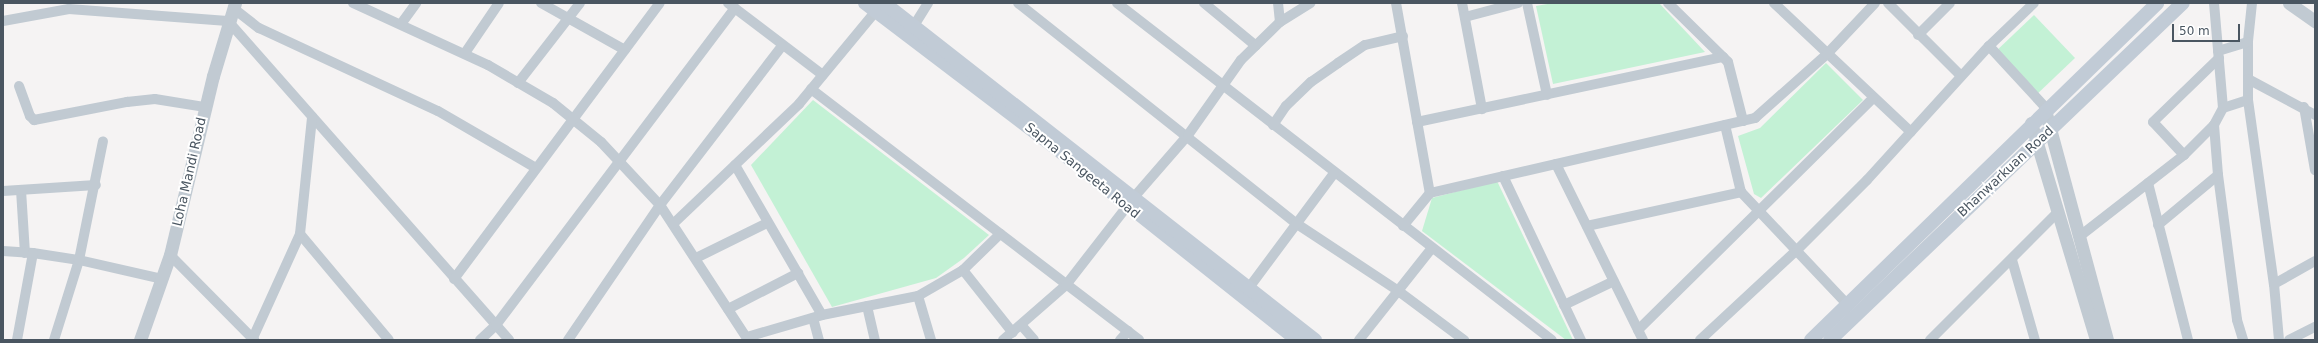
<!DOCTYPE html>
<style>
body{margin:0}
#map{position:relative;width:2318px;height:343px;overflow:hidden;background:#f5f3f3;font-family:"DejaVu Sans",sans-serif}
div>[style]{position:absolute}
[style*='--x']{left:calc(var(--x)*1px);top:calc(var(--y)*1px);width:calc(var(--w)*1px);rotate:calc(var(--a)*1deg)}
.green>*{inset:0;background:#c3f1d5}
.minor>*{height:10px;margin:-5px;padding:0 5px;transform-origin:5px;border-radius:5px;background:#c1cad2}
.tertiary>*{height:13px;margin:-6.5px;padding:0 6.5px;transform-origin:6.5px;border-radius:6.5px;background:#c1cad2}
.secondary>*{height:14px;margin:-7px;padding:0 7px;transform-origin:7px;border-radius:7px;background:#c1cbd6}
span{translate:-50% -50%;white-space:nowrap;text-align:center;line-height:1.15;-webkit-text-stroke:4px #fff;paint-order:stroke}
.street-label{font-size:13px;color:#4a5661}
.frame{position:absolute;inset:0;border:4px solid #4a5661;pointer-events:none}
.scale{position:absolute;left:2172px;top:24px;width:68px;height:18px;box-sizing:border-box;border:2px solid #4a5661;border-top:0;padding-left:5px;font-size:12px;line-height:14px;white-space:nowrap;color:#4a5661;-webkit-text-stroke:3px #fff;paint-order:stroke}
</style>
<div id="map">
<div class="green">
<i style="clip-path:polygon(1553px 3px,1659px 3px,1705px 52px,1553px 84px,1536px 6px)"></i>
<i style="clip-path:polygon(2034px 15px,2075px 58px,2034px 97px,1993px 54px)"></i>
<i style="clip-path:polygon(1826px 63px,1863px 100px,1761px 198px,1754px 194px,1738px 136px,1760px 128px)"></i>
<i style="clip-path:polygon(813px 100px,989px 235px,964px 258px,936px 278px,832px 307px,751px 165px)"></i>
<i style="clip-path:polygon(1497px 181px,1573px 340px,1566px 340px,1422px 231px,1432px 198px)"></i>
</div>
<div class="minor">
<i style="--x:353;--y:3;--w:149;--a:24.7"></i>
<i style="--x:488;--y:65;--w:75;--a:30.3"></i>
<i style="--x:553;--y:103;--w:62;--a:39.1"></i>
<i style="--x:601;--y:142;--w:86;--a:46.9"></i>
<i style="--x:660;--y:205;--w:161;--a:56.9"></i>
<i style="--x:541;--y:3;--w:96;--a:29.2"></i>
<i style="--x:728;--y:3;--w:119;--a:37.2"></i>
<i style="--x:1018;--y:3;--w:356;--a:38.4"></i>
<i style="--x:1297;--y:224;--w:120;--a:33.4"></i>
<i style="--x:1397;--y:290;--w:84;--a:36.7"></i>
<i style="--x:1117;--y:3;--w:550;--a:37.77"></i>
<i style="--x:1204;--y:3;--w:67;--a:39.6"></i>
<i style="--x:1278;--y:3;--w:19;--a:84"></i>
<i style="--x:1396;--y:3;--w:193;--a:79.9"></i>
<i style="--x:1462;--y:3;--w:108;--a:79.3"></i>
<i style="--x:1527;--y:3;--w:94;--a:77.7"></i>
<i style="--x:1668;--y:3;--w:84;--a:44.5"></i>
<i style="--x:1728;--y:62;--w:61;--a:75.7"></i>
<i style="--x:1774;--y:3;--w:188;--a:43.3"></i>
<i style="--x:1888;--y:3;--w:103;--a:45"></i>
<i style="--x:2214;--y:3;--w:105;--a:85.1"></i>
<i style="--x:2223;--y:108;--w:19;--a:118"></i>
<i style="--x:2214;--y:125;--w:50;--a:85.4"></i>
<i style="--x:2218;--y:175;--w:146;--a:82.5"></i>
<i style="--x:2237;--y:320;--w:21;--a:73"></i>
<i style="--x:2252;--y:3;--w:39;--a:96"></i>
<i style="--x:2248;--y:42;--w:58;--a:90"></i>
<i style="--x:2248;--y:100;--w:186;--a:82"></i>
<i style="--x:2274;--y:284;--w:56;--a:84.9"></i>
<i style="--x:233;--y:8;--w:33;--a:38"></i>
<i style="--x:259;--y:28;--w:197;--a:24.9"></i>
<i style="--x:438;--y:111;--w:113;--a:30.2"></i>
<i style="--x:1465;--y:17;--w:55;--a:-14.8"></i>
<i style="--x:3;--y:21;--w:67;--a:-10.3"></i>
<i style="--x:69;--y:9;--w:159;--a:4.3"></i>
<i style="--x:228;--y:21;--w:425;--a:48.6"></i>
<i style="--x:401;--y:24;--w:26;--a:-54"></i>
<i style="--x:910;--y:32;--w:34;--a:-58"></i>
<i style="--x:1918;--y:35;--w:45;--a:-45"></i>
<i style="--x:1989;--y:46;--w:86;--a:47.4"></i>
<i style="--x:2218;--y:51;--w:31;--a:-17"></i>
<i style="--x:465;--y:53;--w:60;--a:-55.8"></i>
<i style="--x:2248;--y:79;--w:76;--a:28.2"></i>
<i style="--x:518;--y:83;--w:101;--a:-52.2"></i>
<i style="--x:19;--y:86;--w:32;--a:70"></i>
<i style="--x:30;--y:116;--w:6;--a:45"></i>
<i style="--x:34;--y:120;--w:95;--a:-11"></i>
<i style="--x:127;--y:102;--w:28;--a:-6"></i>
<i style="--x:155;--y:99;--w:51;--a:9.1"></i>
<i style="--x:811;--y:89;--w:413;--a:37.4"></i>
<i style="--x:2304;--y:107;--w:64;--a:80.1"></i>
<i style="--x:2223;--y:108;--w:26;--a:-18"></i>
<i style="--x:1417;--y:122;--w:313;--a:-12"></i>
<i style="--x:1273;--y:125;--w:23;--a:-56"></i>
<i style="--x:1286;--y:106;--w:35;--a:-44"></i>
<i style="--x:1311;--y:82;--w:33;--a:-35"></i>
<i style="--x:1338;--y:63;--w:32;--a:-34"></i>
<i style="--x:1365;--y:45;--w:39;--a:-13"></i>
<i style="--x:1725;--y:125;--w:69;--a:76.6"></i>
<i style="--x:1741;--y:192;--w:156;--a:46.6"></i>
<i style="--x:2184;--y:155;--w:45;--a:-133.2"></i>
<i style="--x:2153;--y:122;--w:92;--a:-44.1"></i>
<i style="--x:1556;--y:164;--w:196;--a:63.7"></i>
<i style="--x:735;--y:165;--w:173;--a:59.9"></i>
<i style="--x:1503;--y:176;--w:182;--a:64.6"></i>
<i style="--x:2148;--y:183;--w:162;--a:75.7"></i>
<i style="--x:21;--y:190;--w:63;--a:86.4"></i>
<i style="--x:3;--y:191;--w:93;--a:-3.7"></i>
<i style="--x:673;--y:224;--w:174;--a:-43.6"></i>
<i style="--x:799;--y:104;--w:121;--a:-50.4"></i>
<i style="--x:2158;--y:225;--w:78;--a:-39.8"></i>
<i style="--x:1403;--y:226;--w:43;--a:-50.7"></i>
<i style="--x:1430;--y:193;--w:334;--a:-13"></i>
<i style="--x:1755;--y:118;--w:96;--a:-41.6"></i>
<i style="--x:1827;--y:54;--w:70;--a:-46.7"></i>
<i style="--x:1587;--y:226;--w:158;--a:-12.4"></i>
<i style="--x:300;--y:234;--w:138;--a:50"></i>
<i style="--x:2080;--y:236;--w:132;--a:-37.9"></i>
<i style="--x:2184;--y:155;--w:42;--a:-45"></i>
<i style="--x:3;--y:251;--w:30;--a:4"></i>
<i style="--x:33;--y:253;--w:47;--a:8.7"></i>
<i style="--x:79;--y:260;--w:85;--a:12.9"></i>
<i style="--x:170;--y:255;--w:120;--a:45.3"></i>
<i style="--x:696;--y:258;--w:79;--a:-26.2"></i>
<i style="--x:2012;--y:260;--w:83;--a:74"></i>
<i style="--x:963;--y:270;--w:80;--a:51.6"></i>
<i style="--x:454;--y:279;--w:344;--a:-53.3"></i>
<i style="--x:2274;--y:284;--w:47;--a:-29.3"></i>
<i style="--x:1248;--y:289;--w:144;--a:-53.4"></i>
<i style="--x:918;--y:296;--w:46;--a:73.5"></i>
<i style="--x:1564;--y:305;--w:55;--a:-25.6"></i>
<i style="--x:867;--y:306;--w:35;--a:77"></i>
<i style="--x:728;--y:309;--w:79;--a:-27.2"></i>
<i style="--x:813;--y:318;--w:23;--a:75"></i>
<i style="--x:1022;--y:326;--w:18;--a:49"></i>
<i style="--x:1638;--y:330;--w:330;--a:-44.6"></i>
<i style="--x:747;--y:337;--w:78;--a:-16.3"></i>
<i style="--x:822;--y:315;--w:98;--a:-11.2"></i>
<i style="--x:918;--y:296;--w:52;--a:-30"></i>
<i style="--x:963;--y:270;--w:52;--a:-44.2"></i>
<i style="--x:17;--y:340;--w:88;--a:-79.6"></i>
<i style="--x:54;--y:340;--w:84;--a:-72.6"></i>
<i style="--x:79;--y:260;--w:121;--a:-78.6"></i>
<i style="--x:252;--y:340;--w:116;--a:-65.6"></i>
<i style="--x:300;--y:234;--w:118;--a:-84.1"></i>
<i style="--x:480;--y:340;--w:22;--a:-43"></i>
<i style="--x:496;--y:325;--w:397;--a:-53"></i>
<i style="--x:568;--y:340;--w:163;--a:-55.7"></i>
<i style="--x:660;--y:205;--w:200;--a:-52.5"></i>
<i style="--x:1003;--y:340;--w:84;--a:-41.1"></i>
<i style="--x:1066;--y:285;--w:113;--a:-52.2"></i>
<i style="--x:1135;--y:196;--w:81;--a:-49"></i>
<i style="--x:1188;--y:135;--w:92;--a:-54.8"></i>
<i style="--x:1241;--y:60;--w:54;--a:-44.3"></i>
<i style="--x:1280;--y:22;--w:36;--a:-32"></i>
<i style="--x:1120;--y:340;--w:12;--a:-48"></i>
<i style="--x:1359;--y:340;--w:117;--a:-51.6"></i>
<i style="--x:1700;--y:340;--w:132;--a:-42.9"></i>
<i style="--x:1797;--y:250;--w:99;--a:-45"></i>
<i style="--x:1867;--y:180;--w:181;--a:-47.7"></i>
<i style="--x:1989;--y:46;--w:62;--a:-43.7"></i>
<i style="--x:1930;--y:340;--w:182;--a:-45"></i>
<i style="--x:2289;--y:340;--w:29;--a:-27"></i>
</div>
<div class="tertiary">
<i style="--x:2289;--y:3;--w:32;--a:35"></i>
<i style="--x:2045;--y:110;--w:238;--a:74.9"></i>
<i style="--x:2031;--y:123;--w:227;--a:73.3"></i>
<i style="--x:140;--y:340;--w:90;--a:-70.6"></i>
<i style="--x:170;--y:255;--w:184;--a:-76.5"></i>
<i style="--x:213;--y:76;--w:76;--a:-73.2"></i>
</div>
<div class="secondary">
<i style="--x:865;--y:3;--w:246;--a:37.2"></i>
<i style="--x:1061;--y:152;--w:302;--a:38.5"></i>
<i style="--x:884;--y:3;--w:547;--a:38.02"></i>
<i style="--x:1811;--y:340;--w:483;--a:-44.2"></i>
<i style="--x:1830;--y:340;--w:488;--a:-43.7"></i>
</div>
<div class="street-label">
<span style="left:1082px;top:171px;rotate:39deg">Sapna Sangeeta Road</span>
<span style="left:190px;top:172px;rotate:-77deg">Loha Mandi Road</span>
<span style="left:2006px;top:172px;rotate:-43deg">Bhanwarkuan Road</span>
</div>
<div class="frame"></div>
<div class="scale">50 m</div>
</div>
